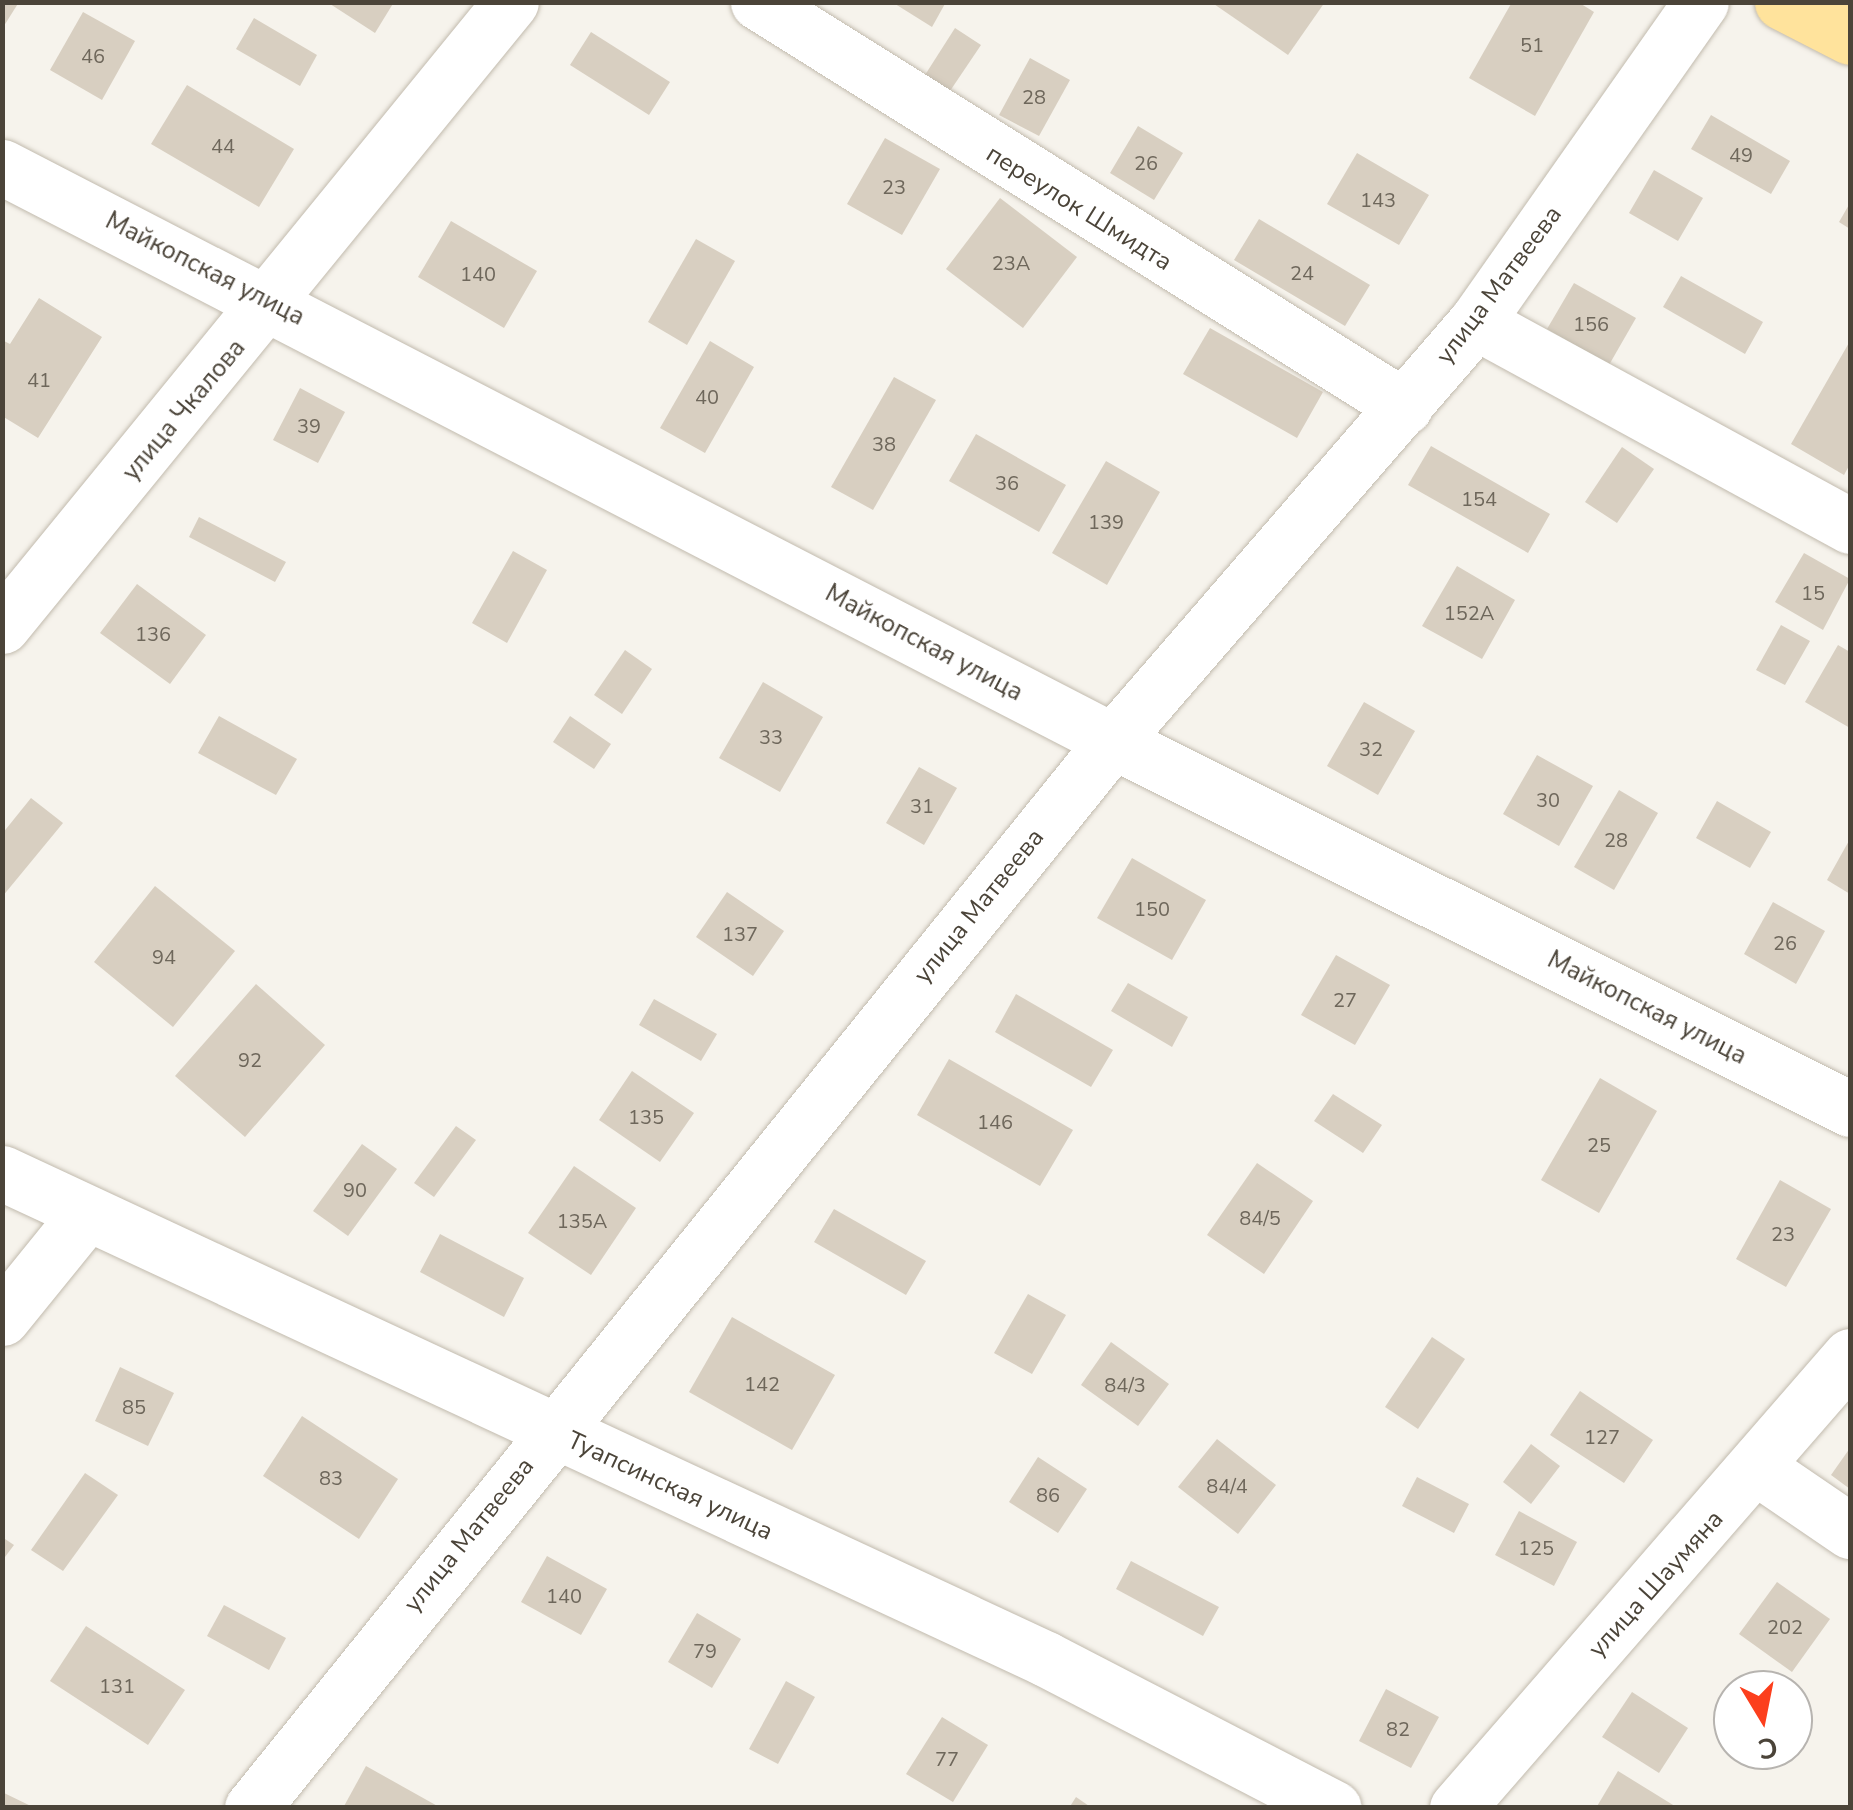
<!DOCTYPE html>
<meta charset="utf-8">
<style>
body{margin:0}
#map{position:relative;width:1853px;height:1810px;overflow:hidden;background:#f6f3ec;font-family:"Nunito Sans",sans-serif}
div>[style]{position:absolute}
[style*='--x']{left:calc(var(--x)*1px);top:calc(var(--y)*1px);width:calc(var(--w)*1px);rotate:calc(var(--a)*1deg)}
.building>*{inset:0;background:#d8cfc1}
.roads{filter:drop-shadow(0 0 2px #c2bbae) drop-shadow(0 0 2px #c2bbae)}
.minor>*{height:55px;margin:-27.5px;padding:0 27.5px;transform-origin:27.5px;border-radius:27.5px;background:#fff}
.major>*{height:55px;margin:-27.5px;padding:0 27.5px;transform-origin:27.5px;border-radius:27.5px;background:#ffe39c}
span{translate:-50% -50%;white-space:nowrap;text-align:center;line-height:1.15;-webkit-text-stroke:9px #fff;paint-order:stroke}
.number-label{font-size:20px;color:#6e675b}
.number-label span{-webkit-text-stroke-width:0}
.street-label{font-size:25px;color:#4b4439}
.frame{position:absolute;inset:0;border:5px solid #4b4439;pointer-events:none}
.north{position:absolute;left:1713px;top:1670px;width:100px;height:100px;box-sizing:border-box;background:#fff;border:2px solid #b7b4b0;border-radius:50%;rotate:170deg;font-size:28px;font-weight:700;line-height:40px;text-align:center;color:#4b4439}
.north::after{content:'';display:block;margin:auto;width:35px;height:45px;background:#fc3f1d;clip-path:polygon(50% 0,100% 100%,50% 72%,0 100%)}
</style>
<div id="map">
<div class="building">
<i style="clip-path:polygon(2px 2px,19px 2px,2px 29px)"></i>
<i style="clip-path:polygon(327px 2px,394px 2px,375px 33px)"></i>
<i style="clip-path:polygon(892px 2px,946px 2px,932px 27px)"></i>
<i style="clip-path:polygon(1211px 2px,1325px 2px,1288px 55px)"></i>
<i style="clip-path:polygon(1512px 2px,1578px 2px,1594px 12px,1535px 116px,1469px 78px)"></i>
<i style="clip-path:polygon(83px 12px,135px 41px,102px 100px,50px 70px)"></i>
<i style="clip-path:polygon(254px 18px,317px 55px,300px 86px,236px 49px)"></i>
<i style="clip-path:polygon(955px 28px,981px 45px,950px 91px,925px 75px)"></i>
<i style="clip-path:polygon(591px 32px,670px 82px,649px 115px,570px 65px)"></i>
<i style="clip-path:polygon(1030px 58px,1070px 80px,1039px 136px,999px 115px)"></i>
<i style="clip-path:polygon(187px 85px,294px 149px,259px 207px,151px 144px)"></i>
<i style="clip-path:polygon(1711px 115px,1790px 161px,1771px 194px,1691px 149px)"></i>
<i style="clip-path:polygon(1138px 126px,1183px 153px,1154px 200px,1110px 173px)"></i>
<i style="clip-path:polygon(885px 138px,940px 169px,902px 235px,847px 204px)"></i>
<i style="clip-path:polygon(1357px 153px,1429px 195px,1399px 245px,1327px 204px)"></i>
<i style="clip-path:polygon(1654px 170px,1703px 198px,1678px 241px,1629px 213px)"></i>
<i style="clip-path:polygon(1000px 198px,1077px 257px,1023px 328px,946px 269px)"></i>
<i style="clip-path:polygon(1850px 203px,1850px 229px,1839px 222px)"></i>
<i style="clip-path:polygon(1259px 219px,1370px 285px,1345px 326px,1234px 260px)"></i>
<i style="clip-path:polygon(451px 221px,537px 271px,504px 328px,418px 277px)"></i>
<i style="clip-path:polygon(696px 239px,735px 261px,687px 345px,648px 322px)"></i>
<i style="clip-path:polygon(1681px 276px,1763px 322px,1745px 354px,1663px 307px)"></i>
<i style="clip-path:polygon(1574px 283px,1636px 318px,1609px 365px,1547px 329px)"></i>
<i style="clip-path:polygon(39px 298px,102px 337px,38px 438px,2px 416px,2px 340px,10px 344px)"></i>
<i style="clip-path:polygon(1210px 328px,1323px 392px,1297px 438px,1183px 374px)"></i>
<i style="clip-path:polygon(710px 341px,754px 367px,705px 453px,660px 428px)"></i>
<i style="clip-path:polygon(1850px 341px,1850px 464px,1844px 475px,1791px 444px)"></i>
<i style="clip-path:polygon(894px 377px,936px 400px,873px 510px,831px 487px)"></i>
<i style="clip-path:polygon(300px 388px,345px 412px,318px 463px,273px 440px)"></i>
<i style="clip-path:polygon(976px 434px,1066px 485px,1039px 532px,949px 481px)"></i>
<i style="clip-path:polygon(1431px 446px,1550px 514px,1528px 553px,1408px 485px)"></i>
<i style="clip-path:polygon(1622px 447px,1654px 469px,1617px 523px,1585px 502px)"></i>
<i style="clip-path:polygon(1106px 461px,1160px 492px,1107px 585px,1052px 553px)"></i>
<i style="clip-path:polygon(199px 517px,286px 562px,275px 582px,189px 537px)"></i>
<i style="clip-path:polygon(513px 551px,547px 570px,507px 643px,472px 623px)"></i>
<i style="clip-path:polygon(1804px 553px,1850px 579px,1823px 630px,1775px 602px)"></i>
<i style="clip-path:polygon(1457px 566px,1515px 600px,1482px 659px,1422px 626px)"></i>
<i style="clip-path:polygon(137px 584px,206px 635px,170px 684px,100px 633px)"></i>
<i style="clip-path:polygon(1781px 625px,1810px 641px,1785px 685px,1756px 670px)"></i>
<i style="clip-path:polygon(1838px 645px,1850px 652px,1850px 728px,1805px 702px)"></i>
<i style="clip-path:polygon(625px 650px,652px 669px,622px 714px,594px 695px)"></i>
<i style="clip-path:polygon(763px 682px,823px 717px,780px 792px,719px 758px)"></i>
<i style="clip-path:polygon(1364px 702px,1415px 731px,1378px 795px,1327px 766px)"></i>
<i style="clip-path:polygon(219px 716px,297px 759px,276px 795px,198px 753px)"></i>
<i style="clip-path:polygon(570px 716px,611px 744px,594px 769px,553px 742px)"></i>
<i style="clip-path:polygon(1537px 755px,1593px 786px,1559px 846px,1503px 814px)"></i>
<i style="clip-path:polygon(919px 767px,957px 788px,924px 845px,886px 823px)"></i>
<i style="clip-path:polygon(1619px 790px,1658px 813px,1614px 890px,1574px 867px)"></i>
<i style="clip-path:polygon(31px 798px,63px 823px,2px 897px,2px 834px)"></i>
<i style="clip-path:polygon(1717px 801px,1771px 832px,1750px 868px,1696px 838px)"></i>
<i style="clip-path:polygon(1850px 839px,1850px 894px,1827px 880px)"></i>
<i style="clip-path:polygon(1132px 858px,1206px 900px,1172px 960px,1097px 918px)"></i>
<i style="clip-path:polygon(155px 886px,235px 951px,173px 1027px,94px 962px)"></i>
<i style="clip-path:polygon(727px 892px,784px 931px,753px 976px,696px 937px)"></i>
<i style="clip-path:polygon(1773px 902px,1825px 931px,1796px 984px,1744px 954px)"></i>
<i style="clip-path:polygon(1336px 955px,1390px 985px,1355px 1045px,1301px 1015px)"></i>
<i style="clip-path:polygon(1128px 983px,1188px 1017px,1172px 1047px,1111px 1011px)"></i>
<i style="clip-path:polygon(256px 984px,325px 1045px,245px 1137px,175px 1076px)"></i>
<i style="clip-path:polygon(1016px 994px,1113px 1050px,1091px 1087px,995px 1032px)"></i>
<i style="clip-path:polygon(654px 999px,717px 1034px,701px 1061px,639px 1025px)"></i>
<i style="clip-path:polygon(949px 1059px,1073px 1130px,1040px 1186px,917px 1115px)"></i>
<i style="clip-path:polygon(632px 1071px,694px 1113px,660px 1162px,599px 1120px)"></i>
<i style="clip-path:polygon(1600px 1078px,1657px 1111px,1599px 1213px,1541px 1180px)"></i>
<i style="clip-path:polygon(1333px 1094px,1382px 1125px,1363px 1153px,1314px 1121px)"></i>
<i style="clip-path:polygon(456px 1126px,476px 1140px,434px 1197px,414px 1183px)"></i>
<i style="clip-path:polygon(362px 1144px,397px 1169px,348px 1236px,313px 1211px)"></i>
<i style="clip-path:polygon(1257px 1163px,1313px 1201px,1264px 1274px,1207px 1235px)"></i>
<i style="clip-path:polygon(574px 1166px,636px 1208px,591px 1275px,528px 1233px)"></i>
<i style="clip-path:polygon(1780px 1180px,1831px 1209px,1786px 1287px,1736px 1259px)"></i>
<i style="clip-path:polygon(834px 1209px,926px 1261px,906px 1295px,814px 1242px)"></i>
<i style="clip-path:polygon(440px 1234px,524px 1278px,504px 1317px,420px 1272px)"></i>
<i style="clip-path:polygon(1028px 1294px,1066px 1315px,1032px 1374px,994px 1353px)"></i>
<i style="clip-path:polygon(732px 1317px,835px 1375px,792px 1450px,689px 1392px)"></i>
<i style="clip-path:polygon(1432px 1337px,1465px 1359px,1418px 1429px,1385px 1407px)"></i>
<i style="clip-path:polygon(1111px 1342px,1169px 1384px,1138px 1426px,1081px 1385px)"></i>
<i style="clip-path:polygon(120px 1367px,174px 1393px,148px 1446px,95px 1421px)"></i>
<i style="clip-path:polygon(1580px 1391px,1653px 1440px,1624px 1483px,1550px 1435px)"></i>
<i style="clip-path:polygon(302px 1416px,398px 1479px,359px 1539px,263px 1476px)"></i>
<i style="clip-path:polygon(1217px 1439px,1276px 1485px,1238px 1534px,1178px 1487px)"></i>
<i style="clip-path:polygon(1531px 1444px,1560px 1466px,1531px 1504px,1503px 1482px)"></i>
<i style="clip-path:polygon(1850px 1448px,1850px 1489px,1831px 1475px)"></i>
<i style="clip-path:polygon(1038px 1457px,1087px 1489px,1058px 1533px,1009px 1502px)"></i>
<i style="clip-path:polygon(85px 1473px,118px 1495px,63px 1571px,31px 1550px)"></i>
<i style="clip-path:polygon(1417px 1477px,1469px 1504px,1454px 1533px,1402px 1506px)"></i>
<i style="clip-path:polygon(1519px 1511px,1577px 1542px,1554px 1586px,1495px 1555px)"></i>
<i style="clip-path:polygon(2px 1537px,14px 1545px,2px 1561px)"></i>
<i style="clip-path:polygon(547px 1556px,607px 1589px,581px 1635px,521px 1602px)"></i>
<i style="clip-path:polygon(1131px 1561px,1219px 1607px,1203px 1636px,1116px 1589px)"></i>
<i style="clip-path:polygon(1777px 1582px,1830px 1619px,1792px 1672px,1739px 1634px)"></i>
<i style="clip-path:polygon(224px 1605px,286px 1638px,269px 1670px,207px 1636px)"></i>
<i style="clip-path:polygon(697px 1613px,741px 1639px,712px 1688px,668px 1662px)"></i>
<i style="clip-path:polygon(86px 1626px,185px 1690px,148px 1745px,50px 1681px)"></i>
<i style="clip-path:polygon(786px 1681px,815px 1697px,778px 1764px,749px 1749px)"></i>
<i style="clip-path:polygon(1386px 1689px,1439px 1717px,1411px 1768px,1359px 1741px)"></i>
<i style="clip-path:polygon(1632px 1692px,1688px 1728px,1659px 1773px,1602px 1737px)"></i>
<i style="clip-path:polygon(942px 1717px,988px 1745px,953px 1802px,906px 1774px)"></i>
<i style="clip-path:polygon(366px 1766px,441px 1808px,343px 1808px)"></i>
<i style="clip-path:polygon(1618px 1771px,1678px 1808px,1596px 1808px)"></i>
<i style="clip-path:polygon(2px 1792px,35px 1808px,2px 1808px)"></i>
<i style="clip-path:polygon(1076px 1797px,1092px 1808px,1069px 1808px)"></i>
</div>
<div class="roads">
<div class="minor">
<i style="--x:758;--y:2;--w:763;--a:32.05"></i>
<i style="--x:2;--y:167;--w:1251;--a:27.32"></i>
<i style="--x:1113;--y:741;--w:824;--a:26.53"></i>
<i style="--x:1476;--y:322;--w:426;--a:28.6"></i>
<i style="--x:2;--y:626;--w:805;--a:-50.8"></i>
<i style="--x:2;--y:1173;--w:1152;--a:24.96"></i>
<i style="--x:1046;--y:1659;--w:324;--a:27.4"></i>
<i style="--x:2;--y:1318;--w:135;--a:-51"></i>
<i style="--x:1759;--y:1469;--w:110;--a:34.3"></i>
<i style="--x:252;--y:1808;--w:1371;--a:-51.1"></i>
<i style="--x:1113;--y:741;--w:554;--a:-49.1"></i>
<i style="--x:1476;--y:322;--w:391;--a:-54.9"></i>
<i style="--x:1457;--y:1808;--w:599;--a:-48.99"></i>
</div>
<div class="major">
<i style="--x:1782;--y:2;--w:76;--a:27.2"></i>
</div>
</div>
<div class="number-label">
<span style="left:1532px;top:45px">51</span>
<span style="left:93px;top:56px">46</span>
<span style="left:1034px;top:97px">28</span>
<span style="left:223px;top:146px">44</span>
<span style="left:1741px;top:155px">49</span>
<span style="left:1146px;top:163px">26</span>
<span style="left:894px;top:187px">23</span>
<span style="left:1378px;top:200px">143</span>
<span style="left:1011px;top:263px">23А</span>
<span style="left:1302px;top:273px">24</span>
<span style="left:478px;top:274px">140</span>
<span style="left:1591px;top:324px">156</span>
<span style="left:39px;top:380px">41</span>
<span style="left:707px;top:397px">40</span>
<span style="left:309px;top:426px">39</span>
<span style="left:884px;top:444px">38</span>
<span style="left:1007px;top:483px">36</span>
<span style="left:1479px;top:499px">154</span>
<span style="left:1106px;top:522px">139</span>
<span style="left:1813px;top:593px">15</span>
<span style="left:1469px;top:613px">152А</span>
<span style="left:153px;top:634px">136</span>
<span style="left:771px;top:737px">33</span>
<span style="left:1371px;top:749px">32</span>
<span style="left:1548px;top:800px">30</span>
<span style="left:922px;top:806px">31</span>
<span style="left:1616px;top:840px">28</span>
<span style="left:1152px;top:909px">150</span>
<span style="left:740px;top:934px">137</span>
<span style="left:1785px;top:943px">26</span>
<span style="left:164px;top:957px">94</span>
<span style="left:1345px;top:1000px">27</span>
<span style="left:250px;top:1060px">92</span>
<span style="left:646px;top:1117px">135</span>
<span style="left:995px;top:1122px">146</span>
<span style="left:1599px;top:1145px">25</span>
<span style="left:355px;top:1190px">90</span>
<span style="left:1260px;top:1218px">84/5</span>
<span style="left:582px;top:1221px">135А</span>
<span style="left:1783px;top:1234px">23</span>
<span style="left:762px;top:1384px">142</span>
<span style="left:1125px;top:1385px">84/3</span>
<span style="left:134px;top:1407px">85</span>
<span style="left:1602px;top:1437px">127</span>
<span style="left:331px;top:1478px">83</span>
<span style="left:1227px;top:1486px">84/4</span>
<span style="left:1048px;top:1495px">86</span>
<span style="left:1536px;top:1548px">125</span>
<span style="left:564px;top:1596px">140</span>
<span style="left:1785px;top:1627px">202</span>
<span style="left:705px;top:1651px">79</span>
<span style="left:117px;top:1686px">131</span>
<span style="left:1398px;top:1729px">82</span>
<span style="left:947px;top:1759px">77</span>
</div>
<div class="street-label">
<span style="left:1079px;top:208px;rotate:32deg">переулок Шмидта</span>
<span style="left:205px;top:269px;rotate:27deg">Майкопская улица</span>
<span style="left:1499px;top:285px;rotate:-53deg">улица Матвеева</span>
<span style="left:184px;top:410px;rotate:-50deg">улица Чкалова</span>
<span style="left:924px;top:643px;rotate:28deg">Майкопская улица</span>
<span style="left:979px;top:906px;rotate:-51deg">улица Матвеева</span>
<span style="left:1647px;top:1008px;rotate:27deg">Майкопская улица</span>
<span style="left:670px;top:1486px;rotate:25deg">Туапсинская улица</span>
<span style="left:469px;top:1535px;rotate:-51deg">улица Матвеева</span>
<span style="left:1656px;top:1584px;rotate:-48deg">улица Шаумяна</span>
</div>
<div class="frame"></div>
<div class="north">С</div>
</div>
